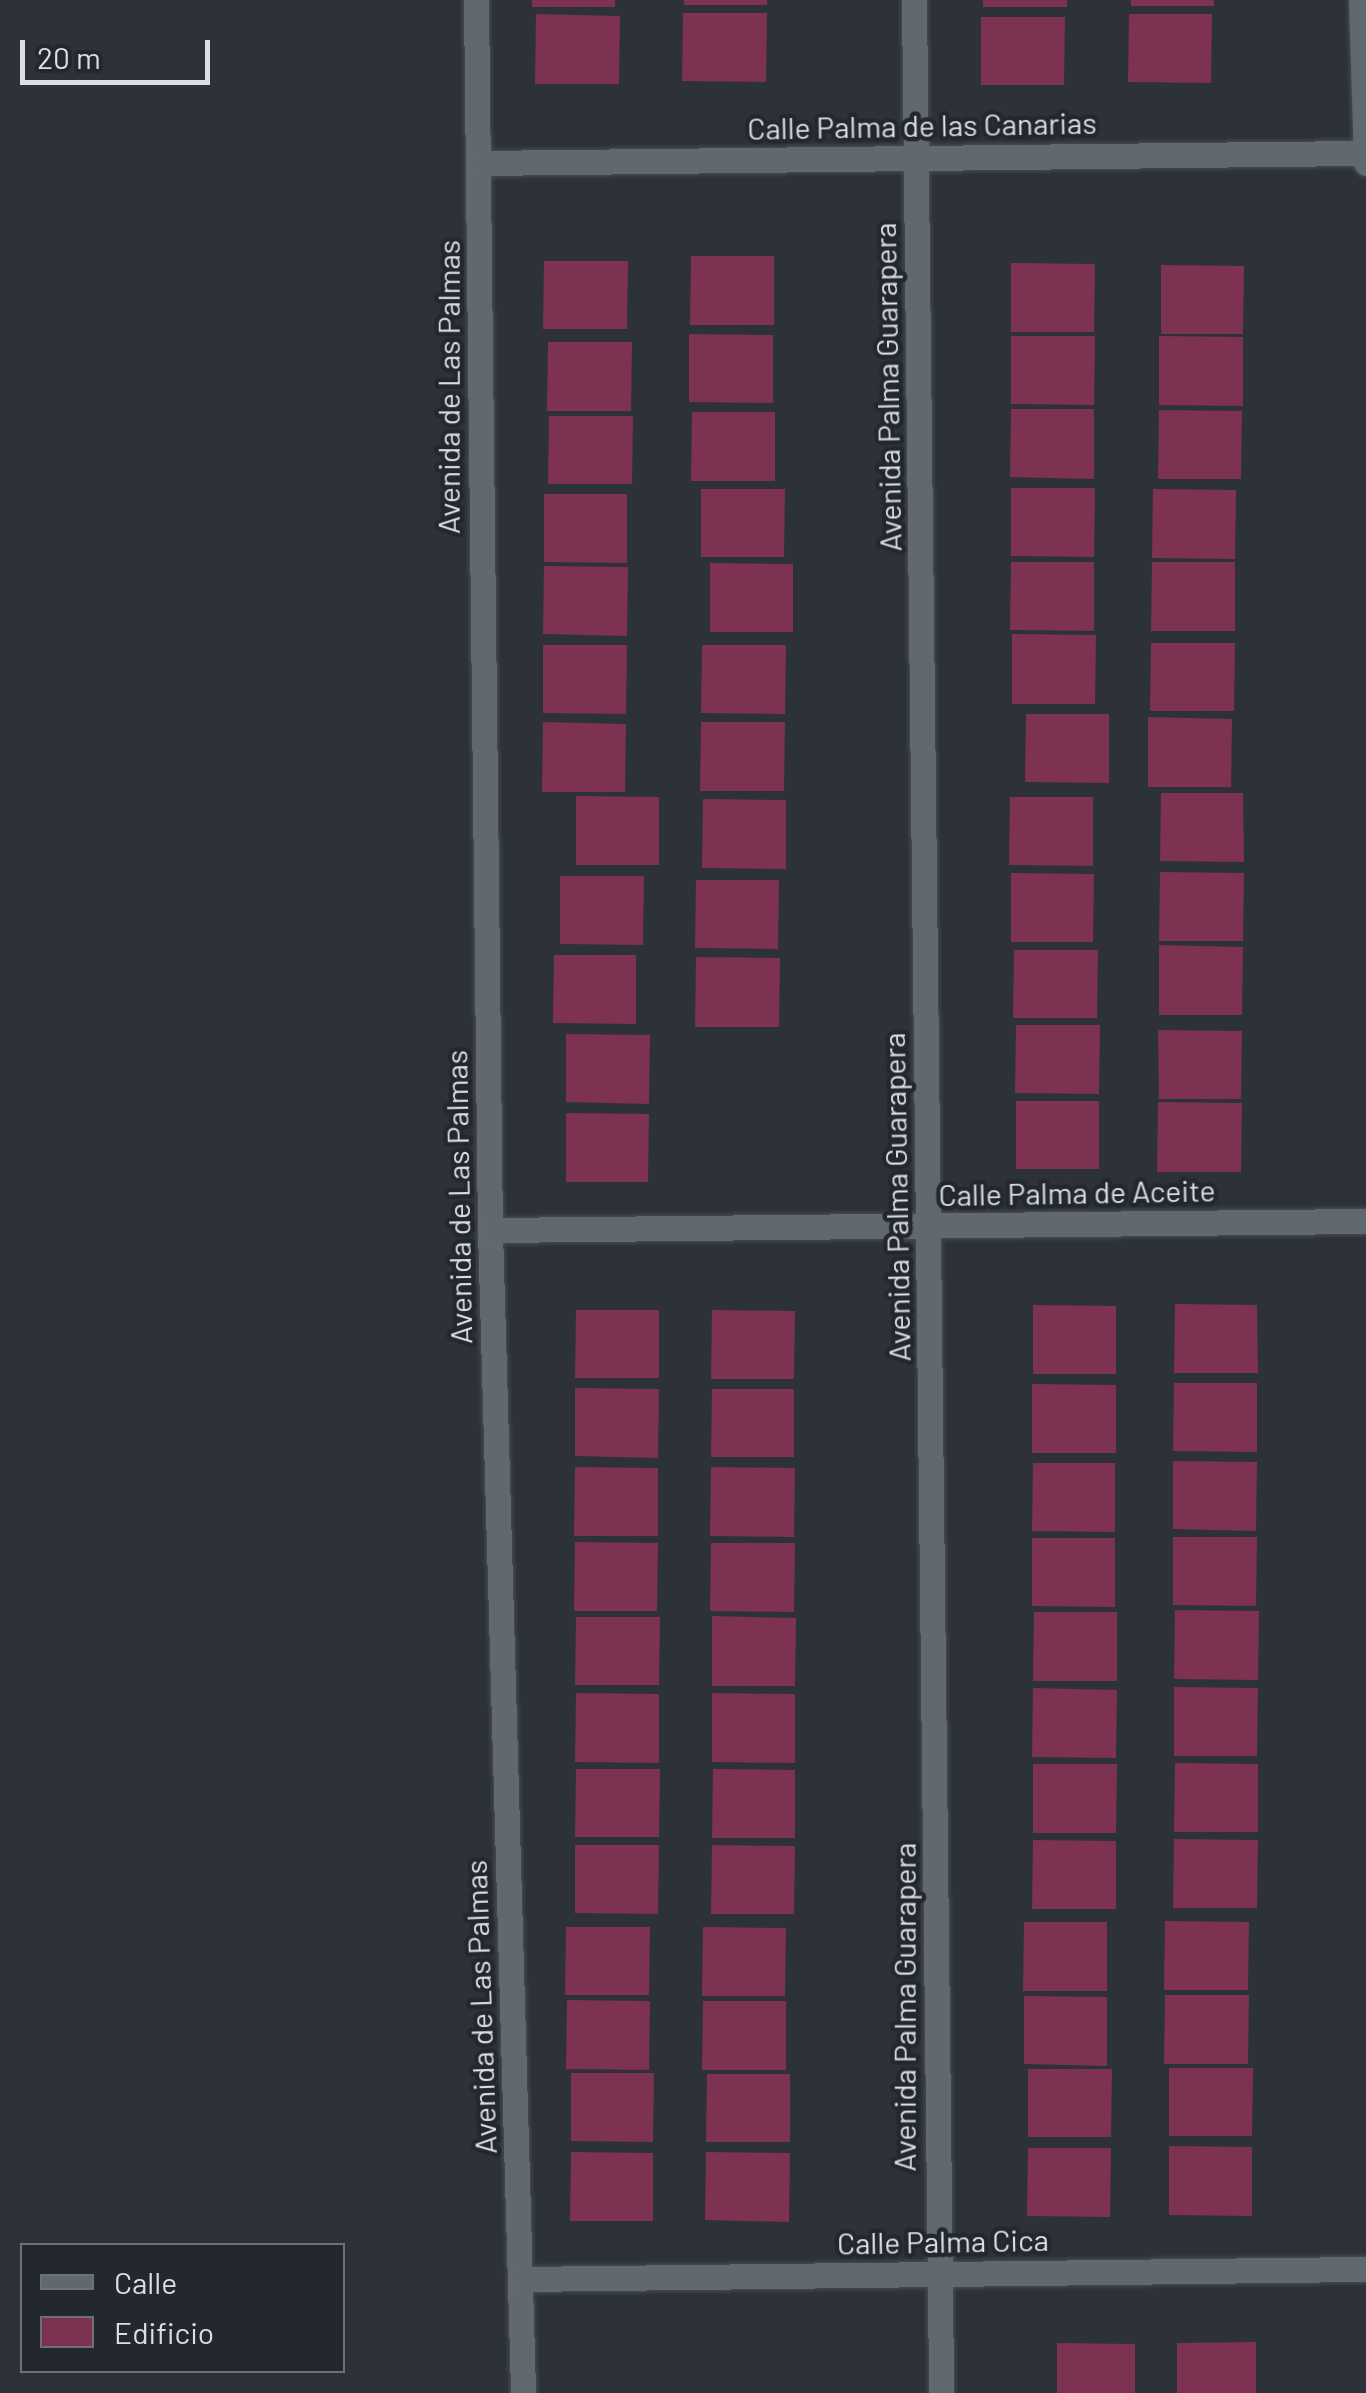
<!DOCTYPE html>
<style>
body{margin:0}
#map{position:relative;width:1366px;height:2393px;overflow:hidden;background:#2c3238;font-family:Barlow,sans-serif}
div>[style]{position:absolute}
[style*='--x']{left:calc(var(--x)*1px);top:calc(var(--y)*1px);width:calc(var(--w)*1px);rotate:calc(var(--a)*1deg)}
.building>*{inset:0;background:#7c3250}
.roads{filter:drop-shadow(0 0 2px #484d53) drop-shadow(0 0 2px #484d53)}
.street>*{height:25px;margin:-12.5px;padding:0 12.5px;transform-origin:12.5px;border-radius:12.5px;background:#62686f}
span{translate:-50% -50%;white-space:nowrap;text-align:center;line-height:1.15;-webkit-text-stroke:9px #22282e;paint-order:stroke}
.street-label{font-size:30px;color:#dbdfe3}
.legend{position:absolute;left:20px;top:2243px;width:325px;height:130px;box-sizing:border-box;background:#22282e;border:2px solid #6c7176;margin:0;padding:12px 18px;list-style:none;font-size:30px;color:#dbdfe3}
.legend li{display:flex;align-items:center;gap:20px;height:50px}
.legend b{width:50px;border:2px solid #6c7176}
.scale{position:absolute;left:20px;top:40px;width:190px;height:45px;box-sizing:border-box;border:5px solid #dbdfe3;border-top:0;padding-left:12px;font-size:30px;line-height:35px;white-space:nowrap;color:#dbdfe3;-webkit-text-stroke:8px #22282e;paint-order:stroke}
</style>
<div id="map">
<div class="building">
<i style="clip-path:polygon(532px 0,615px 0,615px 7px,532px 7px)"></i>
<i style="clip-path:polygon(684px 0,767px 0,767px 5px,684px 5px)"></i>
<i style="clip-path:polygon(983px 0,1067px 0,1067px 7px,983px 7px)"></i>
<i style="clip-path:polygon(1131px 0,1214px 0,1214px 6px,1131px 6px)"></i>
<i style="clip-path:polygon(683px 13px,767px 13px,766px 82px,682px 81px)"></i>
<i style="clip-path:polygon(536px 14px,620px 16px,619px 84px,535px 84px)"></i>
<i style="clip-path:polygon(1129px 14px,1212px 14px,1211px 83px,1128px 82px)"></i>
<i style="clip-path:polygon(981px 17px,1065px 17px,1064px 85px,981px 85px)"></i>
<i style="clip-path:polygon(691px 256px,774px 256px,774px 325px,690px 325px)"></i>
<i style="clip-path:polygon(544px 261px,628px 261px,627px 329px,543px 329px)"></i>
<i style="clip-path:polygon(1011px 263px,1095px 264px,1094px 332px,1011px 332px)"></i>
<i style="clip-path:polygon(1161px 265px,1244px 266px,1243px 334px,1161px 334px)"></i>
<i style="clip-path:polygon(689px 334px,773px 335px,773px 403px,689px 402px)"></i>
<i style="clip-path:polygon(1011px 336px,1095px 336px,1094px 405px,1011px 404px)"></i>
<i style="clip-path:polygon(1159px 336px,1243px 337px,1243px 406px,1159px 405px)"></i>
<i style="clip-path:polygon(548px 342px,632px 342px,631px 411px,547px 411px)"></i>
<i style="clip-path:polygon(1011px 409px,1094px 409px,1094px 479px,1010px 477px)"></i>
<i style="clip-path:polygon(1159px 410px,1242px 411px,1241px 479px,1158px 479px)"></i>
<i style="clip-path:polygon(692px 412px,775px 412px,775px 481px,691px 481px)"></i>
<i style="clip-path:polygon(549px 416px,633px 416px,632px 484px,548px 484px)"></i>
<i style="clip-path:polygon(1011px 488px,1095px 488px,1094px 557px,1011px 556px)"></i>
<i style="clip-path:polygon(701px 489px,785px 489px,784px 557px,701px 557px)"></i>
<i style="clip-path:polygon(1153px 489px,1236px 490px,1235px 559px,1152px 558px)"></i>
<i style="clip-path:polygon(544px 494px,627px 494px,627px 563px,544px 562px)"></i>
<i style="clip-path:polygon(1011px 562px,1094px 562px,1094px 631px,1010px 630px)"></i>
<i style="clip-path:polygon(1152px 562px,1235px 562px,1235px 631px,1151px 631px)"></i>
<i style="clip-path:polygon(710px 563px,793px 564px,793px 632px,710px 632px)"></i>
<i style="clip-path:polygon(544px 566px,628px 567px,627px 636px,543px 634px)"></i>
<i style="clip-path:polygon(1012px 634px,1096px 635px,1095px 704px,1012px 704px)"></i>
<i style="clip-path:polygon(1151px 643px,1235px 643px,1234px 711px,1150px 711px)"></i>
<i style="clip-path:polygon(543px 645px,627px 645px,626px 714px,543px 713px)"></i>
<i style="clip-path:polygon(702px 645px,786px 645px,785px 714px,701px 713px)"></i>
<i style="clip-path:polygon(1026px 714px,1109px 714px,1109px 783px,1025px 782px)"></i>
<i style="clip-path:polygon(1148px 717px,1232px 719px,1231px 787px,1148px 787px)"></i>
<i style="clip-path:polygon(543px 722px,626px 724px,625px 792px,542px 792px)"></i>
<i style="clip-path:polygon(701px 722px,785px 722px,784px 791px,700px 791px)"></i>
<i style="clip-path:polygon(1161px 793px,1243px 793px,1244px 862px,1160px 861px)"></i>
<i style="clip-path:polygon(576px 796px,659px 797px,659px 865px,576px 865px)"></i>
<i style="clip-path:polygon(1010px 797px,1093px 797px,1093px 866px,1009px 865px)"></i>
<i style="clip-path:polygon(703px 799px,786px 800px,786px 869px,702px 868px)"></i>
<i style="clip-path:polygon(1160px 872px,1244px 873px,1243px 941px,1159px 941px)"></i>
<i style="clip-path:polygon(1011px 873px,1094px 874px,1093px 942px,1011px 942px)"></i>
<i style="clip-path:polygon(560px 876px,644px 876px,643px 945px,560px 944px)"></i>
<i style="clip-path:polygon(696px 880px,779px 880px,778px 949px,695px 948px)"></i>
<i style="clip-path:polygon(1159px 945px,1243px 947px,1242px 1015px,1159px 1015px)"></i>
<i style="clip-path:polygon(1014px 950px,1098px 950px,1097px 1018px,1013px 1018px)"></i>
<i style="clip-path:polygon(554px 955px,636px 955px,636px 1024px,553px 1023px)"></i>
<i style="clip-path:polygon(696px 957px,780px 958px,779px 1027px,695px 1027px)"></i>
<i style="clip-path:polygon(1016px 1025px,1100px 1025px,1099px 1094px,1015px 1093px)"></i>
<i style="clip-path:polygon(1158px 1030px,1242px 1031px,1241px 1099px,1159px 1099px)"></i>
<i style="clip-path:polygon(566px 1034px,650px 1035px,649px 1104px,566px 1102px)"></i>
<i style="clip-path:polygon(1016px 1101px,1099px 1101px,1099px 1169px,1016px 1169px)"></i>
<i style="clip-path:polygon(1158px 1102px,1242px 1103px,1241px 1172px,1157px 1172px)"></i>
<i style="clip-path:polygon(566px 1113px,649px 1114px,648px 1182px,566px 1182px)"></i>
<i style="clip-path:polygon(1175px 1304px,1257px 1305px,1258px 1373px,1174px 1373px)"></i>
<i style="clip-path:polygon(1033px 1305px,1116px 1306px,1116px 1374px,1033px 1374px)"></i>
<i style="clip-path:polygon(576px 1310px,659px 1310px,659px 1378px,575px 1378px)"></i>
<i style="clip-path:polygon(712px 1310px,795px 1311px,794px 1379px,711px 1379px)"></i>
<i style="clip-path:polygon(1174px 1383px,1257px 1383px,1257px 1452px,1173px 1451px)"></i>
<i style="clip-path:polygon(1032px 1384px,1116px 1385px,1116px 1453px,1032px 1453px)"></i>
<i style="clip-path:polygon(575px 1388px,659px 1389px,658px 1458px,575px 1456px)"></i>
<i style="clip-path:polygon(712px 1389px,794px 1389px,794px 1457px,711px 1457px)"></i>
<i style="clip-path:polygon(1173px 1461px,1257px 1462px,1256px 1531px,1173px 1529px)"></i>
<i style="clip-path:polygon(1033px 1463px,1115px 1463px,1115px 1532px,1032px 1531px)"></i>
<i style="clip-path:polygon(575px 1467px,658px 1468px,658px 1536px,574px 1536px)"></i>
<i style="clip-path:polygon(711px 1467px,795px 1468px,794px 1537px,710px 1536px)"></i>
<i style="clip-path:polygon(1173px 1537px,1257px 1537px,1256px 1606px,1173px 1605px)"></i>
<i style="clip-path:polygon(1032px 1538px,1115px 1538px,1115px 1607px,1032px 1606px)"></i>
<i style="clip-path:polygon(575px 1542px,658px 1543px,657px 1611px,574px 1611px)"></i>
<i style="clip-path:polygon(711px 1543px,795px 1543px,794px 1612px,710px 1611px)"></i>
<i style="clip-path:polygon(1175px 1610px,1259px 1611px,1258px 1680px,1174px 1679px)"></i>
<i style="clip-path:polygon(1034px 1612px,1117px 1612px,1117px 1681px,1033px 1681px)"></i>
<i style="clip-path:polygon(712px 1616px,796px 1618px,795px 1686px,712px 1686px)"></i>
<i style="clip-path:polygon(576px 1617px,660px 1617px,659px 1685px,575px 1685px)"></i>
<i style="clip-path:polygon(1174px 1687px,1258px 1688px,1257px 1756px,1174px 1756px)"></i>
<i style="clip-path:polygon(1033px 1688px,1117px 1690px,1116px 1758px,1032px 1757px)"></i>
<i style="clip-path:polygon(576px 1693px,659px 1694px,659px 1763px,575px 1762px)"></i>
<i style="clip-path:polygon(712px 1693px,795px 1694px,795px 1763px,712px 1762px)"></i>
<i style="clip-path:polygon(1175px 1763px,1258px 1764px,1258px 1832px,1174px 1832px)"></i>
<i style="clip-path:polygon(1033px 1764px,1117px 1764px,1116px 1833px,1033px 1833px)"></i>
<i style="clip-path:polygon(576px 1769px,660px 1769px,659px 1837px,575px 1837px)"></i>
<i style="clip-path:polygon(713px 1769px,795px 1770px,795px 1838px,712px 1838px)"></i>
<i style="clip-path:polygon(1174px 1839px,1258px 1840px,1257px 1908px,1173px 1908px)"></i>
<i style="clip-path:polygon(1033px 1840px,1116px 1841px,1116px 1909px,1032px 1909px)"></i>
<i style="clip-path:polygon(575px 1845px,659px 1845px,658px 1914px,575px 1913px)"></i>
<i style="clip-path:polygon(712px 1845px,795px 1846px,794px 1914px,711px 1914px)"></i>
<i style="clip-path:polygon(1165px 1921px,1249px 1922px,1248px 1990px,1164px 1990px)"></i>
<i style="clip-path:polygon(1024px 1922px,1107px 1922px,1107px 1991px,1023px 1991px)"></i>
<i style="clip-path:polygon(566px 1927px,650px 1927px,649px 1995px,565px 1995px)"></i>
<i style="clip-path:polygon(703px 1927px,786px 1928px,785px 1996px,702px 1996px)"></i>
<i style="clip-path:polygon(1165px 1995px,1249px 1995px,1248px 2064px,1164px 2064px)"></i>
<i style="clip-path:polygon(1024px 1996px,1107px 1997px,1107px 2066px,1024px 2064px)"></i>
<i style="clip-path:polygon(567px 2000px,650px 2001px,649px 2070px,566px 2069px)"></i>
<i style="clip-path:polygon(703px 2001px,786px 2001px,786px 2070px,702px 2070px)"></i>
<i style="clip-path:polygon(1169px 2068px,1253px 2068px,1252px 2136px,1169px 2136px)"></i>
<i style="clip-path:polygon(1028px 2069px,1112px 2069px,1111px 2137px,1028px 2137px)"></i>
<i style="clip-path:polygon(571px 2073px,654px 2073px,653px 2142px,571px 2141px)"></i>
<i style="clip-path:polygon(707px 2074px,790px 2074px,790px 2142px,706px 2142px)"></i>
<i style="clip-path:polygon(1169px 2146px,1252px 2147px,1252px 2216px,1169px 2215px)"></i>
<i style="clip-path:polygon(1028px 2148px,1111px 2148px,1110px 2217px,1027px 2216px)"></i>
<i style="clip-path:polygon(571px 2152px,653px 2153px,653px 2221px,570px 2221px)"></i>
<i style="clip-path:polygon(706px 2152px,790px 2153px,789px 2222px,705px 2220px)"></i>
<i style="clip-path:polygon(1256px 2342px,1256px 2393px,1177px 2393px,1177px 2343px)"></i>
<i style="clip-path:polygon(1057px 2343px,1135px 2344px,1135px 2393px,1057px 2393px)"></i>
</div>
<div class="roads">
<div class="street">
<i style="--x:476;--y:0;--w:1230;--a:89.35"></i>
<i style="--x:490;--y:1230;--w:1163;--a:88.37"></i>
<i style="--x:914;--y:0;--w:2393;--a:89.35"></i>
<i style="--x:1361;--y:0;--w:163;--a:88.2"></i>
<i style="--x:478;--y:163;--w:888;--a:-0.65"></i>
<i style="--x:490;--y:1230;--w:876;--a:-0.59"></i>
<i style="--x:520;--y:2279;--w:846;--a:-0.68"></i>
</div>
</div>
<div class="street-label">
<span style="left:922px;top:125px;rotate:-1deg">Calle Palma de las Canarias</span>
<span style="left:448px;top:387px;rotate:-90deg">Avenida de Las Palmas</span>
<span style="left:887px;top:387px;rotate:-91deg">Avenida Palma Guarapera</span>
<span style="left:1077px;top:1192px;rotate:-1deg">Calle Palma de Aceite</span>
<span style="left:458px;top:1197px;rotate:-91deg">Avenida de Las Palmas</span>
<span style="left:896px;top:1197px;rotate:-91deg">Avenida Palma Guarapera</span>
<span style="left:480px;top:2007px;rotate:-92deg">Avenida de Las Palmas</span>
<span style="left:904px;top:2007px;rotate:-90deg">Avenida Palma Guarapera</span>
<span style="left:943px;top:2241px;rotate:-1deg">Calle Palma Cica</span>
</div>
<ul class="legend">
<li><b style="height:12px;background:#62686f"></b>Calle</li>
<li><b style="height:28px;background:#7c3250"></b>Edificio</li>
</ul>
<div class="scale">20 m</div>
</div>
